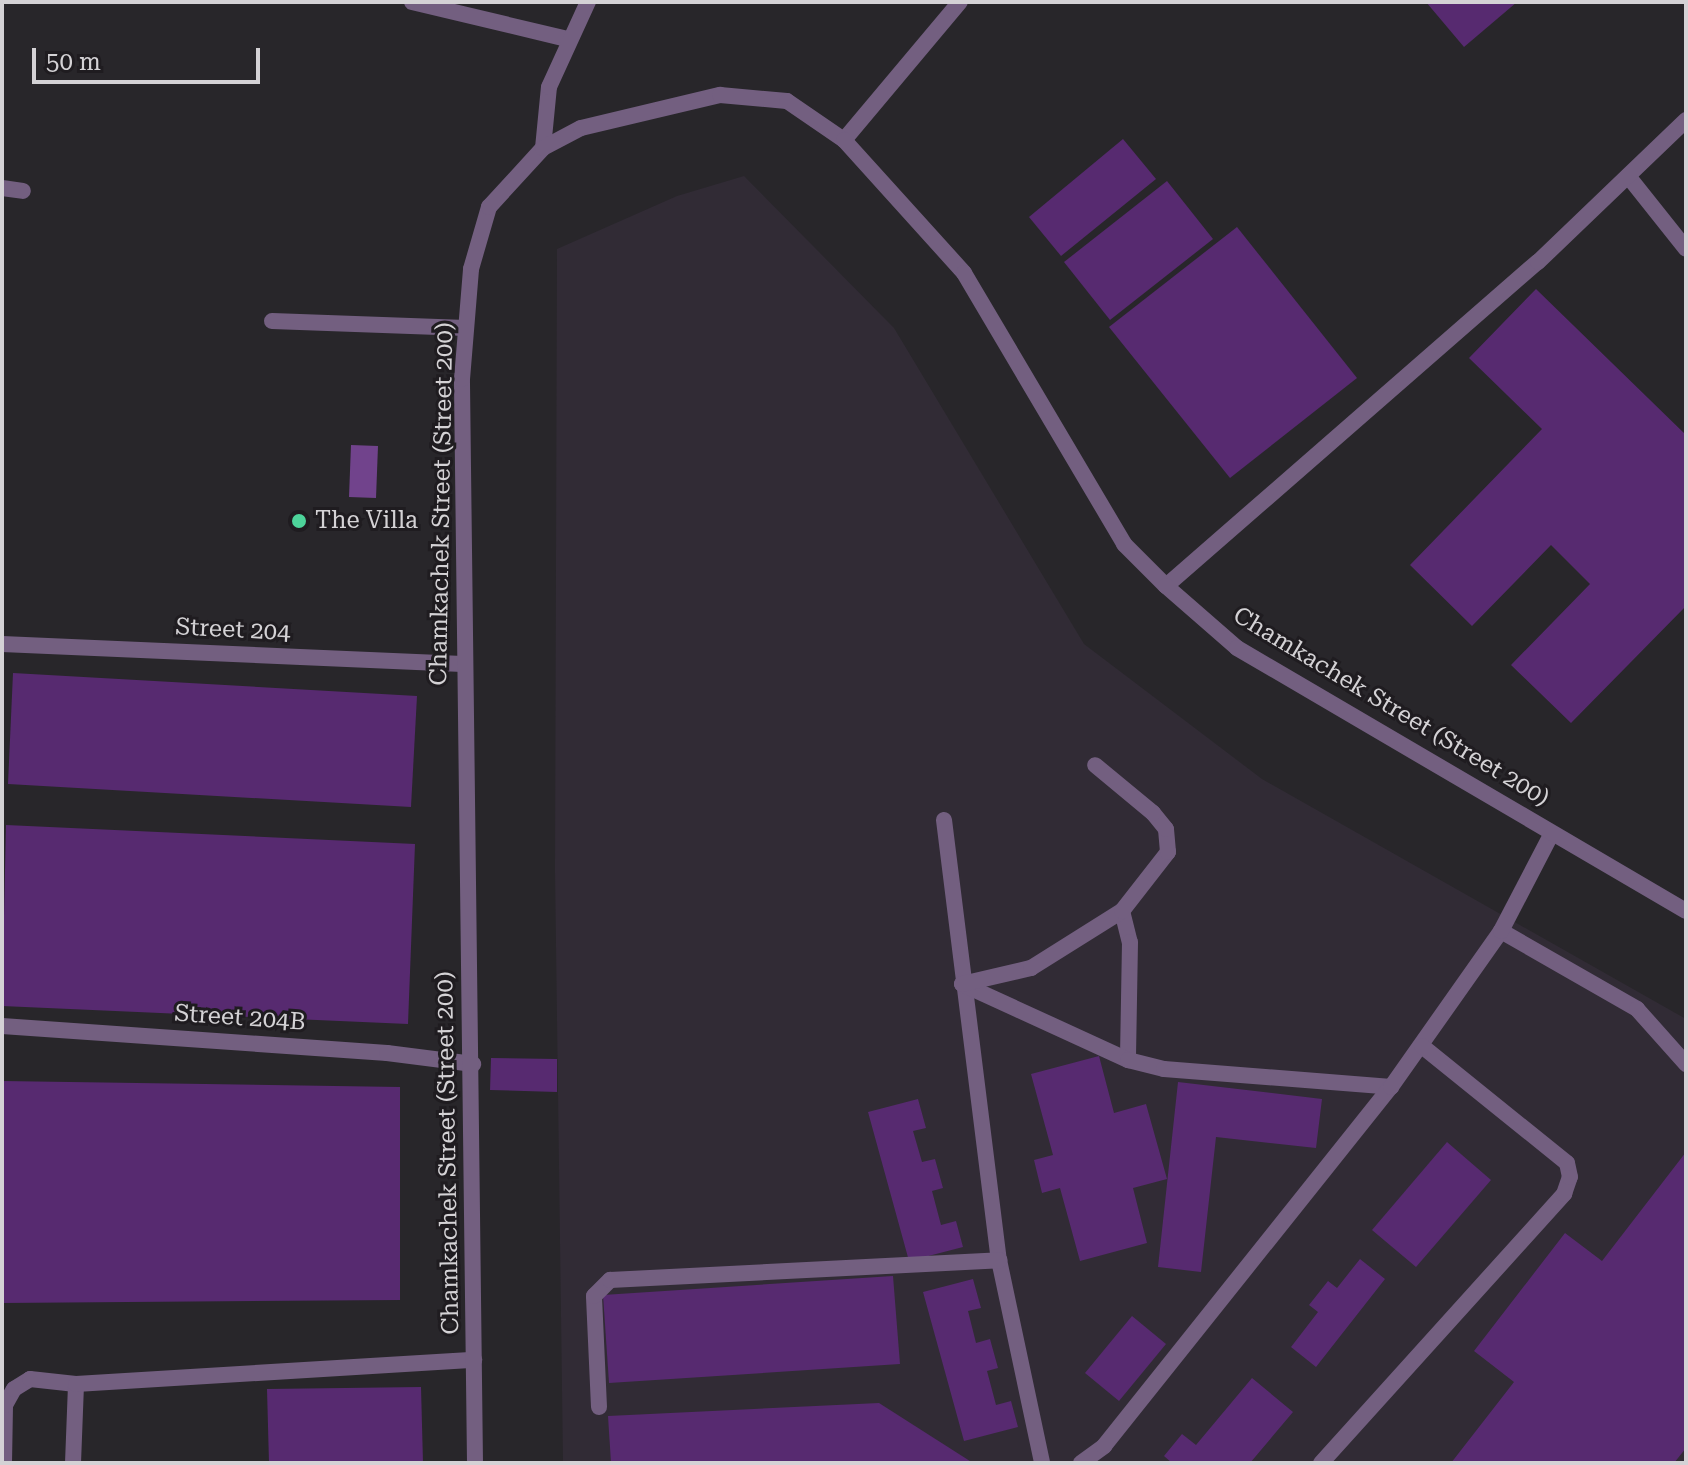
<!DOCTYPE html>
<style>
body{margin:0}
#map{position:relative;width:1688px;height:1465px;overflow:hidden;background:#28262a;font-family:"Roboto Serif",serif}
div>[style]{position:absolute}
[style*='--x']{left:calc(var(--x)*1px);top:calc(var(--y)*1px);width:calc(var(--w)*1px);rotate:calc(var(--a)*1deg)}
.built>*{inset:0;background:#312b35}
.water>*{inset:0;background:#71438c}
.building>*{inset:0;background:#572a70}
.service>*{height:16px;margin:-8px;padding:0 8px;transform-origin:8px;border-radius:8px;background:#735f80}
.minor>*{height:16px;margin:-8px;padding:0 8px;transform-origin:8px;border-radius:8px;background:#735f80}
.dots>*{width:22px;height:22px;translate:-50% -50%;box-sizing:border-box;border:4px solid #1f1c20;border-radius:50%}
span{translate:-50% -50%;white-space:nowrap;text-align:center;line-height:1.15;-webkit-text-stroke:6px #1f1c20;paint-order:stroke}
.street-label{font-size:24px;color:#d4d2d5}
.poi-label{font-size:24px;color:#d4d2d5}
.left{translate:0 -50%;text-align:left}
.frame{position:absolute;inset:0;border:4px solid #d4d2d5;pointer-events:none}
.scale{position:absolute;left:32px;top:48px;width:228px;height:36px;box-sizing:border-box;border:4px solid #d4d2d5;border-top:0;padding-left:10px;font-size:24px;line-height:28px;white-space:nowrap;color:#d4d2d5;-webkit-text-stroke:6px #1f1c20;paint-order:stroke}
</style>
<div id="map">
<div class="built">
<i style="clip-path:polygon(744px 176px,894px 328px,1084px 644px,1262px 779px,1686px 1019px,1686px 1463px,563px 1463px,555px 871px,557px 249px,677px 196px)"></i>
</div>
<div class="water">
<i style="clip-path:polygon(351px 445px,378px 446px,376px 498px,349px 497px)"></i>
</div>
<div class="building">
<i style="clip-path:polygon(1426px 2px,1517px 2px,1464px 47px)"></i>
<i style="clip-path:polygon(1123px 139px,1156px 179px,1061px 256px,1029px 217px)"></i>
<i style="clip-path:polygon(1167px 181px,1213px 239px,1110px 320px,1064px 262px)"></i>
<i style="clip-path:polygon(1237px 227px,1357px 378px,1230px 478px,1109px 327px)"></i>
<i style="clip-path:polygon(1536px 289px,1686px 435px,1686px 606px,1571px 723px,1511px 665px,1590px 584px,1551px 545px,1472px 626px,1410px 565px,1542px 429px,1469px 358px)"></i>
<i style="clip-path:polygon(13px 673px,417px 696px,411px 807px,8px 784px)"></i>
<i style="clip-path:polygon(6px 825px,415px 844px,408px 1024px,2px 1006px)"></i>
<i style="clip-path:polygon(1099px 1056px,1114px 1113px,1146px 1104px,1167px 1179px,1133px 1188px,1147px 1243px,1080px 1261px,1060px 1188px,1042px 1193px,1034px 1160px,1053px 1155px,1031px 1074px)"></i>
<i style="clip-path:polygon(491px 1058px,557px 1059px,557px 1092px,490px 1090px)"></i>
<i style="clip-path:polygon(2px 1081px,400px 1087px,400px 1300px,2px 1303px)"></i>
<i style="clip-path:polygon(1178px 1082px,1322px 1099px,1316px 1148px,1216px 1137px,1201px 1272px,1158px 1267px)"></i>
<i style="clip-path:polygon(918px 1099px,926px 1128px,913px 1131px,922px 1162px,935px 1159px,943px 1188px,932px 1191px,941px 1225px,956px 1221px,963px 1247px,909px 1261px,868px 1112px)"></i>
<i style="clip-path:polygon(1447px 1142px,1491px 1180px,1416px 1267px,1372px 1230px)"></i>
<i style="clip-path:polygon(1686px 1152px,1686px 1448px,1674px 1463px,1451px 1463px,1514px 1382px,1474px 1351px,1565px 1233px,1602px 1261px)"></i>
<i style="clip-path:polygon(1360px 1259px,1385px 1279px,1316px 1367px,1291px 1347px,1318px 1312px,1309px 1305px,1328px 1281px,1337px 1288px)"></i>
<i style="clip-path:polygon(893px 1276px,900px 1364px,609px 1383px,603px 1295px)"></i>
<i style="clip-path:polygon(973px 1279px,981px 1308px,968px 1311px,976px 1343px,990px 1339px,998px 1368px,987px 1371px,996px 1405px,1011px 1401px,1018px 1427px,964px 1441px,923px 1292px)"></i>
<i style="clip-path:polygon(1132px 1316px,1166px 1344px,1119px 1401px,1085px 1373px)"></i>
<i style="clip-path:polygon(1252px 1378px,1293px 1412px,1250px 1463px,1172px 1463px,1164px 1456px,1182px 1434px,1196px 1445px)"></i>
<i style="clip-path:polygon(421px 1387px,423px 1463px,269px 1463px,267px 1389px)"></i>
<i style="clip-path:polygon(879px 1403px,973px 1463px,611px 1463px,608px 1416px)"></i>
</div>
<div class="service">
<i style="--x:1628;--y:176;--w:93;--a:51.5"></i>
<i style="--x:2;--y:188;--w:21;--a:8"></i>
<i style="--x:272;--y:321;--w:194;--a:2.1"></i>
<i style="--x:944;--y:820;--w:443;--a:82.9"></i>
<i style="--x:999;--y:1260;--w:208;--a:78"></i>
<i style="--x:1122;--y:911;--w:32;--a:76"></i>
<i style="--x:1130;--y:942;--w:118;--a:91"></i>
<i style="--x:1501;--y:931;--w:157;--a:29.8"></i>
<i style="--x:1637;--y:1009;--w:74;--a:48.3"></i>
<i style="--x:962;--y:984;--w:183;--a:24.6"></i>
<i style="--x:1128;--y:1060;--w:37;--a:14"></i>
<i style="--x:1164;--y:1069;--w:228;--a:4.5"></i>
<i style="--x:962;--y:984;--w:71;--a:-13.1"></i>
<i style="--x:1031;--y:968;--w:107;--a:-32.1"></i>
<i style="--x:1122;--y:911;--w:75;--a:-52.1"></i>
<i style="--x:1168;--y:852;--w:23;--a:-95"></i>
<i style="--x:1166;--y:829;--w:21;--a:-129"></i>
<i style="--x:1153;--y:813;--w:75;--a:-140.4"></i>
<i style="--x:599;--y:1407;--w:111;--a:-92.6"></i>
<i style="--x:594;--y:1296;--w:23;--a:-45"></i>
<i style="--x:610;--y:1280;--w:390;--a:-2.9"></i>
<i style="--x:4;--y:1463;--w:58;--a:-89"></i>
<i style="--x:5;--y:1405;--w:18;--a:-61"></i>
<i style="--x:14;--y:1389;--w:19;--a:-32"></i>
<i style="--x:30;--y:1379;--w:46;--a:6.2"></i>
<i style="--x:73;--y:1463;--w:79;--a:-87.8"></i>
<i style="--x:76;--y:1384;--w:399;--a:-3.5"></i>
<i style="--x:1081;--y:1463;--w:29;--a:-36"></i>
<i style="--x:1104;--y:1446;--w:460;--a:-51.4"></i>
<i style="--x:1391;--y:1087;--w:191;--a:-54.8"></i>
<i style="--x:1501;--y:931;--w:110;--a:-62.5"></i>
<i style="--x:1321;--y:1463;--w:363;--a:-47.9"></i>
<i style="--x:1564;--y:1194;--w:18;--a:-71"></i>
<i style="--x:1570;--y:1177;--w:14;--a:-102"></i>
<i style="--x:1567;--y:1163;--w:186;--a:-141.1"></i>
</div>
<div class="minor">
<i style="--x:412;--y:2;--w:159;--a:13.4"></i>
<i style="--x:844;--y:140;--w:180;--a:-50"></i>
<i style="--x:543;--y:148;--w:61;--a:-84.4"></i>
<i style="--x:549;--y:87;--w:94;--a:-65.4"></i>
<i style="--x:1166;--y:586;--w:493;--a:-41.1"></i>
<i style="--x:1538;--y:262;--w:205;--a:-43.8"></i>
<i style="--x:2;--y:644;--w:461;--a:2.5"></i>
<i style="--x:2;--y:1026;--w:386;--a:4"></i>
<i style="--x:387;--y:1053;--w:87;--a:7.3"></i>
<i style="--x:475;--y:1463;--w:1084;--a:-90.69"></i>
<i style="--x:462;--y:379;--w:110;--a:-85.3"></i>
<i style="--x:471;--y:269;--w:65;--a:-73.8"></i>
<i style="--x:489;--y:207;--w:80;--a:-47.5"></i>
<i style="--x:543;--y:148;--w:43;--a:-27.8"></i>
<i style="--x:581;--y:128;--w:143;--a:-13.4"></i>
<i style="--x:720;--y:95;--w:67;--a:5.1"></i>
<i style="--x:787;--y:101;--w:69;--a:34.4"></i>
<i style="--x:844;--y:140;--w:179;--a:47.9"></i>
<i style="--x:964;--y:273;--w:315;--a:59.4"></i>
<i style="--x:1124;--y:544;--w:59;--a:45"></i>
<i style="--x:1166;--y:586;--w:94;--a:41.1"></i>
<i style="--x:1237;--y:648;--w:520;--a:30.36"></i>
</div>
<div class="dots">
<i style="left:299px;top:521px;background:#4dd39a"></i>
</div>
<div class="street-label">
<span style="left:442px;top:504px;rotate:-89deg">Chamkachek Street (Street 200)</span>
<span style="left:233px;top:630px;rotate:3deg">Street 204</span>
<span style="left:1391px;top:707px;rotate:31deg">Chamkachek Street (Street 200)</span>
<span style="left:240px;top:1018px;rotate:4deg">Street 204B</span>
<span style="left:448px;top:1153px;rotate:-91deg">Chamkachek Street (Street 200)</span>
</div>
<div class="poi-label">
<span class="left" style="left:315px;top:521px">The Villa</span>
</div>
<div class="frame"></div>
<div class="scale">50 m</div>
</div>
